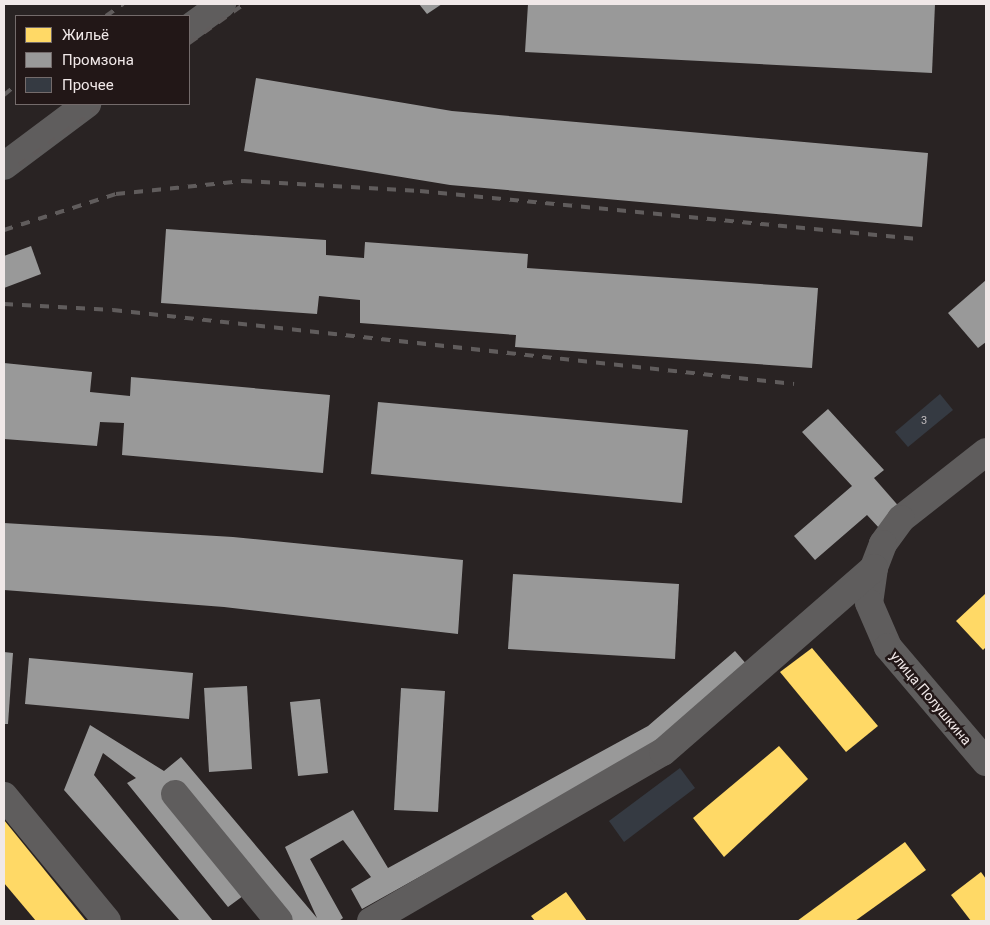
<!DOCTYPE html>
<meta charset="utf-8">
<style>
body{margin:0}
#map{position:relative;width:990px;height:925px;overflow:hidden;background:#292323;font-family:Roboto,sans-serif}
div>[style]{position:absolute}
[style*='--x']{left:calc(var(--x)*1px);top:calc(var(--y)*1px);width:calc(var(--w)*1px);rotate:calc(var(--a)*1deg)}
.homes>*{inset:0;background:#ffd966}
.industry>*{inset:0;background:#999}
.building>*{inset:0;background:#353a42}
.minor>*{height:28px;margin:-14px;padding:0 14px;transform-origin:14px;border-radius:14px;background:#5f5d5d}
.rail>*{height:4px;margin-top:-2px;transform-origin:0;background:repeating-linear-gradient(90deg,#605c5c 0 9px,transparent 0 18px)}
span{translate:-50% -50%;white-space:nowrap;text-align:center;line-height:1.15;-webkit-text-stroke:5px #221717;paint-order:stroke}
.number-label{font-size:11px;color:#c1bcbe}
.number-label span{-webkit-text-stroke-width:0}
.street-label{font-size:14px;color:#f0e8e8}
.frame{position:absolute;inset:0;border:5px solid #f0e8e8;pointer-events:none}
.legend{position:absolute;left:15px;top:15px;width:175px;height:90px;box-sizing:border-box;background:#221717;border:1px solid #746b6b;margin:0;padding:6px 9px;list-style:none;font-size:15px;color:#f0e8e8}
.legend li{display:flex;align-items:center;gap:10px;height:25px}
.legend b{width:25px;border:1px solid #746b6b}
</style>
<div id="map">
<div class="homes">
<i style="clip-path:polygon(985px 594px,986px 647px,983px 650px,956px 621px)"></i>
<i style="clip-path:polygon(812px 648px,878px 726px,846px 752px,780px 672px)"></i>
<i style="clip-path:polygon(779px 746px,808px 779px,724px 857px,693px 818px)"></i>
<i style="clip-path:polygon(4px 820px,86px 921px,36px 921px,4px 883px)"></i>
<i style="clip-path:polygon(905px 842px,926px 870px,855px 921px,797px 921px)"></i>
<i style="clip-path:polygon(981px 872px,986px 879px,986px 921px,971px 921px,951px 895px)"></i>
<i style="clip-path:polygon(566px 892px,587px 921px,535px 921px,531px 916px)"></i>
</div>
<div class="industry">
<i style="clip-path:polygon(419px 4px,442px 4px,427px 14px)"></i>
<i style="clip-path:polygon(528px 4px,935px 4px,932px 73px,525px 52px)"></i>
<i style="clip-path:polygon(256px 78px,452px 111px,928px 153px,922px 227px,450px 185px,244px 151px)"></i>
<i style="clip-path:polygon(166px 229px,326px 240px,326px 255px,364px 258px,365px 242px,528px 254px,527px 268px,818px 288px,812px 368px,515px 347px,516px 335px,360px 323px,360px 300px,319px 296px,317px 314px,161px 303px)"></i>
<i style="clip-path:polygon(31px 246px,41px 274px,4px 288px,4px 256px)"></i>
<i style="clip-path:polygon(986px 280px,986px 342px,978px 348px,948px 313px)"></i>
<i style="clip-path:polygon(4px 363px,92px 372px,90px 392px,130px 396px,131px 377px,330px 395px,323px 473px,122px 455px,124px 423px,100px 422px,97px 446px,4px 439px)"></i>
<i style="clip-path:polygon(378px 402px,688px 430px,682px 503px,371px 474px)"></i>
<i style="clip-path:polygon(828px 409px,884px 470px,874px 478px,902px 510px,880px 529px,867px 515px,815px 560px,794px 536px,852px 486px,802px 432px)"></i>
<i style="clip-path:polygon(4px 523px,233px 537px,463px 560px,458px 634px,224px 607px,4px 590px)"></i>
<i style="clip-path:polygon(513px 574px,679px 584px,675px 659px,508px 649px)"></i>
<i style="clip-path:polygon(735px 651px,748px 666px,658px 744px,362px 909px,351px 889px,371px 877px,343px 840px,310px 859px,343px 918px,339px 921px,291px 921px,247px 893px,228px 907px,127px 783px,136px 778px,103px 753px,94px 775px,213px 921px,180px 921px,64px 790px,90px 725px,164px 771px,181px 757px,317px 918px,285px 847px,353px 810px,388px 868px,648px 726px)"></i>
<i style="clip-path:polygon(4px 652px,13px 653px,8px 724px,4px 724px)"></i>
<i style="clip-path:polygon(29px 658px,193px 673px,189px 719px,25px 704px)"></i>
<i style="clip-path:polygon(247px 686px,252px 769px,209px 772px,204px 688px)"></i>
<i style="clip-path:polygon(401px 688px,445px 691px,438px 812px,394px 810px)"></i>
<i style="clip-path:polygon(320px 699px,328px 773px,298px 776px,290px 702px)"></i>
</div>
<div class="building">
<i style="clip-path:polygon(940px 394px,953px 410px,908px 447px,895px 432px)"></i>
<i style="clip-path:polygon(680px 768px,695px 788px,624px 842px,609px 821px)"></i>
</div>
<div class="minor">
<i style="--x:189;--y:28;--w:41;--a:-36"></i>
<i style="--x:4;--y:166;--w:104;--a:-36.8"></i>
<i style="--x:986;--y:452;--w:108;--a:141.8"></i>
<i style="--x:901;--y:519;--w:31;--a:126"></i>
<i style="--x:883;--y:544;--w:26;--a:111"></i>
<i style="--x:874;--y:568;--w:35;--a:98"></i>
<i style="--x:869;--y:603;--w:48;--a:66.6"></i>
<i style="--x:888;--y:647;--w:151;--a:49.6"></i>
<i style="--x:175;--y:794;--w:164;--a:50.7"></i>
<i style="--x:4;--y:796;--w:162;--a:50.5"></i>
<i style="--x:371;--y:921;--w:337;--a:-30.1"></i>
<i style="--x:663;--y:752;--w:280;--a:-41.1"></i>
</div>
<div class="rail">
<i style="--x:106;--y:16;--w:21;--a:-35"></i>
<i style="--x:189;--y:43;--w:67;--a:-35.3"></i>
<i style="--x:4;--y:95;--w:16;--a:-40"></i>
<i style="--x:4;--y:175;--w:123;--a:-35.4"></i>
<i style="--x:4;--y:230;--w:118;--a:-17.8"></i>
<i style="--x:116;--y:194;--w:128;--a:-5.8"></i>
<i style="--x:243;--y:181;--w:177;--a:3.2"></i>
<i style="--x:420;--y:191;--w:500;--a:5.51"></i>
<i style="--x:4;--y:304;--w:109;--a:3.2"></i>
<i style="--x:113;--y:310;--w:685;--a:6.2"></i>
</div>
<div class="number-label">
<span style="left:924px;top:421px">3</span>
</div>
<div class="street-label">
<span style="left:931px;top:698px;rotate:50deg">улица Полушкина</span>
</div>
<div class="frame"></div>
<ul class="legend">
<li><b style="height:14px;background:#ffd966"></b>Жильё</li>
<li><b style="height:14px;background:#999"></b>Промзона</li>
<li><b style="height:14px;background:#353a42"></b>Прочее</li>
</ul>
</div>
